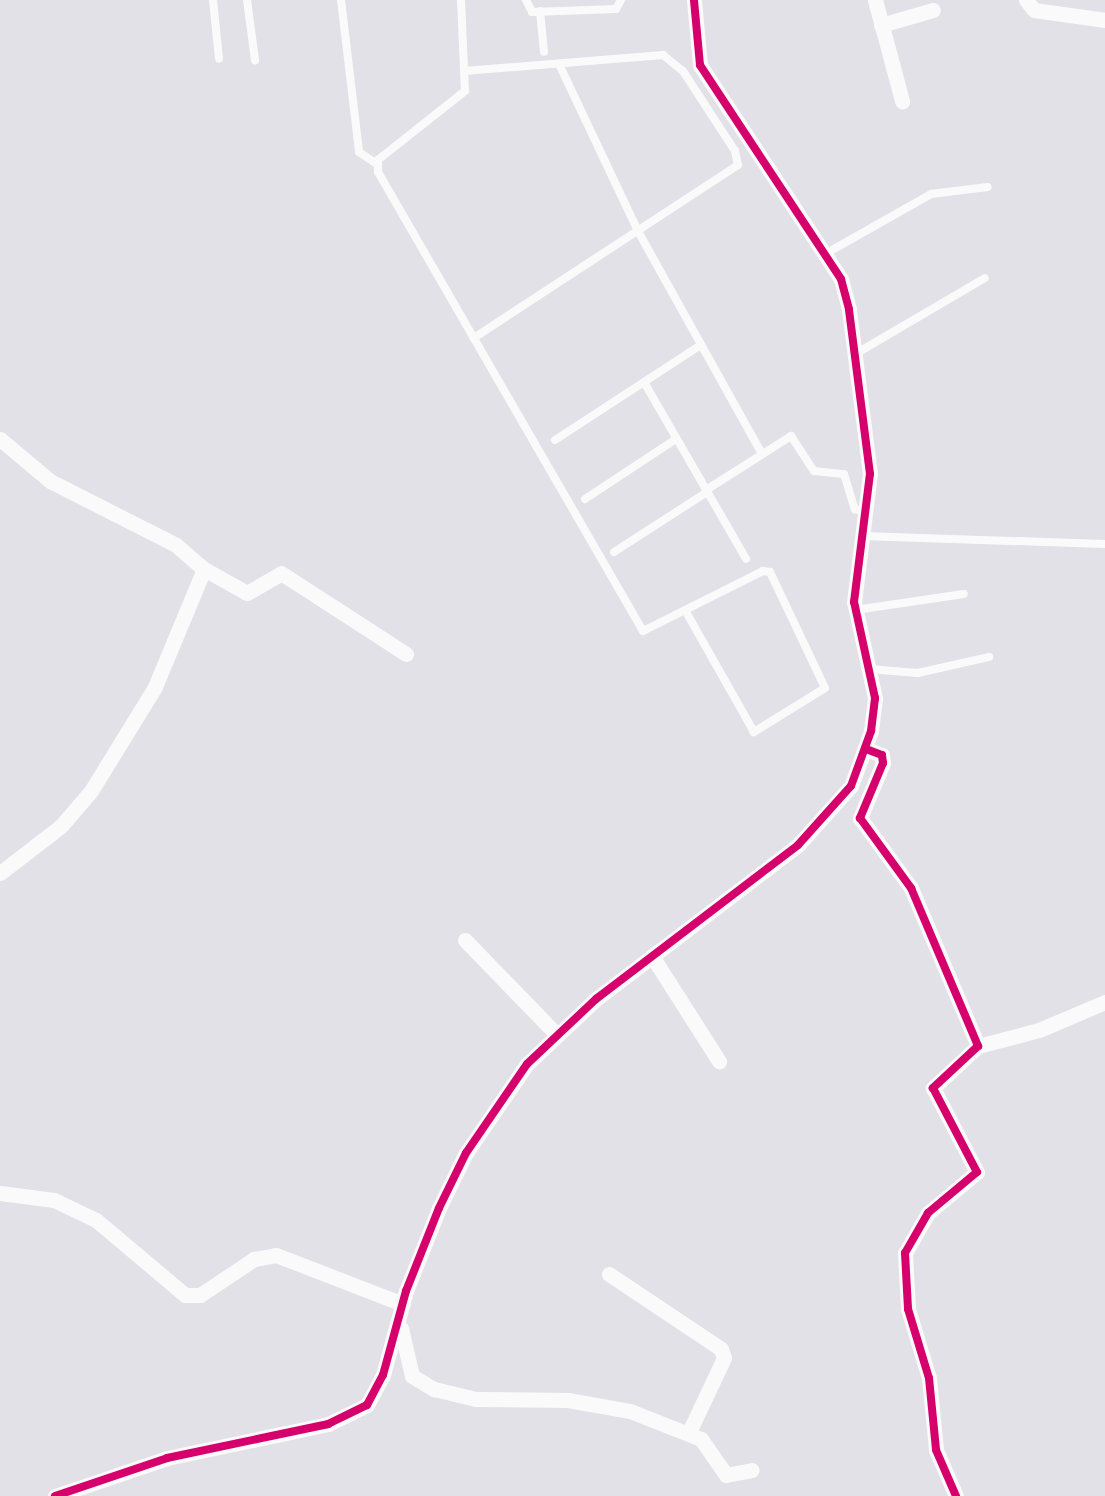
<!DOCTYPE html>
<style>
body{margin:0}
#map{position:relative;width:1105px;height:1496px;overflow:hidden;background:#e2e1e7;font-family:Bitter,serif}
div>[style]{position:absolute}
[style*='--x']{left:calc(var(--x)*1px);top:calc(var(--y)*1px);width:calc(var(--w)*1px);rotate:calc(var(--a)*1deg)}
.lane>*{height:8px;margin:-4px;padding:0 4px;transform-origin:4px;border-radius:4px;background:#fbfafb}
.street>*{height:15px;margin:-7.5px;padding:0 7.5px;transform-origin:7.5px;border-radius:7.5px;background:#fbfafb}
.cycleway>*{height:8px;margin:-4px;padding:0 4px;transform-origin:4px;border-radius:4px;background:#d6006c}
span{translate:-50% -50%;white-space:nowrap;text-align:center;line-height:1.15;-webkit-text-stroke:6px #e1dfe9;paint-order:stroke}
</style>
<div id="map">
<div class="lane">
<i style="--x:213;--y:0;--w:59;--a:84.2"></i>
<i style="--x:247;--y:0;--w:61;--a:82.4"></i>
<i style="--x:341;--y:0;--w:153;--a:83.2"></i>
<i style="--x:359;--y:152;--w:23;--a:34"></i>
<i style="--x:461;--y:0;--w:91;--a:87.5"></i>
<i style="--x:465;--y:91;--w:111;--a:141.6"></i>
<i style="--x:378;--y:160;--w:12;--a:90"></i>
<i style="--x:378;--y:172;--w:530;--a:60"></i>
<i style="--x:643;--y:631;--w:134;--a:-26.6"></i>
<i style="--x:763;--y:571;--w:7;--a:8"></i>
<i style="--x:770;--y:572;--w:128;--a:64.6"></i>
<i style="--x:825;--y:688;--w:84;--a:148.2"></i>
<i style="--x:754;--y:732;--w:140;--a:-119.5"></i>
<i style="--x:526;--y:0;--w:13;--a:63"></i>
<i style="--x:532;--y:12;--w:84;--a:-2"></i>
<i style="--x:616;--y:9;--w:10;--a:-61"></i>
<i style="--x:540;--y:11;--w:41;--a:84.4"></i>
<i style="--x:559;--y:64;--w:187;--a:64.7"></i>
<i style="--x:639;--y:233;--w:253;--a:60.9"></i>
<i style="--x:464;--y:71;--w:200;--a:-4.6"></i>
<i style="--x:663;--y:55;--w:26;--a:39"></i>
<i style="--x:683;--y:71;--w:95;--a:57"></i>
<i style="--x:735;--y:151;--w:14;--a:78"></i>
<i style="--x:738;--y:165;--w:316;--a:146.8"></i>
<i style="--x:825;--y:254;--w:122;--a:-29.5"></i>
<i style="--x:931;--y:194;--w:57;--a:-7"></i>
<i style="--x:857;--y:353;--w:148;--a:-30.4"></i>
<i style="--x:644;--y:382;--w:204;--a:60"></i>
<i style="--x:555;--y:440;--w:174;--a:-33.1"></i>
<i style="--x:706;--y:490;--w:101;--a:-32.4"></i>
<i style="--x:791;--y:436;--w:42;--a:56.7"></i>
<i style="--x:814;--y:471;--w:30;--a:6"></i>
<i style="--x:844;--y:474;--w:37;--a:73"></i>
<i style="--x:855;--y:509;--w:13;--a:18"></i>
<i style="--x:585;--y:499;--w:109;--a:-33.4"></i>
<i style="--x:862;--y:536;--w:243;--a:1.9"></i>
<i style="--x:614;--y:552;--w:111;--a:-32.8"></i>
<i style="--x:855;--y:610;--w:110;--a:-8.4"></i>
<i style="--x:869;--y:669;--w:49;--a:4.7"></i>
<i style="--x:918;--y:673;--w:73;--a:-12.7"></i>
</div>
<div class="street">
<i style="--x:875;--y:0;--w:105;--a:75"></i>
<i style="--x:1026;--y:0;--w:13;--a:51"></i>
<i style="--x:1034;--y:10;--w:72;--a:8"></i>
<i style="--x:881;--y:25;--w:54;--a:-16.1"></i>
<i style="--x:0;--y:439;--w:65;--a:40"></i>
<i style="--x:50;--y:481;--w:141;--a:26.9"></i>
<i style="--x:176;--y:545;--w:37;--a:41"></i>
<i style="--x:204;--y:569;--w:128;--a:112.6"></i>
<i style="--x:155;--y:687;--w:122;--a:121.6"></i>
<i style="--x:91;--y:791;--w:46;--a:130.6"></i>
<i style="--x:61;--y:826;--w:77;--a:142.4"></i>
<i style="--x:204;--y:569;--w:49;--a:29.2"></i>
<i style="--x:247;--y:593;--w:39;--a:-30"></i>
<i style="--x:281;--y:573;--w:149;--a:32.9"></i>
<i style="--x:866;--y:749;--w:17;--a:21"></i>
<i style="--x:882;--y:755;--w:8;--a:83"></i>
<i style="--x:883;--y:763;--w:60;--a:112.7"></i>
<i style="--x:860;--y:818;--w:87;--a:53.9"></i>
<i style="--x:911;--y:888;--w:172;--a:67"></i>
<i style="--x:978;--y:1046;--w:62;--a:137"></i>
<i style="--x:933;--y:1088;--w:95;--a:62.4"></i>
<i style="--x:977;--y:1172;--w:64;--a:140.1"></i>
<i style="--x:928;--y:1213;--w:46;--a:119.9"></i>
<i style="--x:905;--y:1253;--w:56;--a:86.9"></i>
<i style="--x:908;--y:1309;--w:72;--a:73.1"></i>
<i style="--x:929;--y:1378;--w:72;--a:84.4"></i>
<i style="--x:936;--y:1450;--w:50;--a:66.5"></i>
<i style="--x:465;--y:940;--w:129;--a:45.9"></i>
<i style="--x:652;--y:956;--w:125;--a:57.5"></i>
<i style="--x:978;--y:1046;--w:63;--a:-14.7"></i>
<i style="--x:1039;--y:1030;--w:72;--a:-23"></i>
<i style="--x:0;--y:1193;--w:54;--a:7.4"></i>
<i style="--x:54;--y:1200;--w:47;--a:25.5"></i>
<i style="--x:96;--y:1220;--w:116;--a:40.1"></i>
<i style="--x:185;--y:1295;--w:15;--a:0"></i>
<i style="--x:200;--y:1295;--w:65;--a:-33.7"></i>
<i style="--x:254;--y:1259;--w:22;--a:-10"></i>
<i style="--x:276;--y:1255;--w:136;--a:21.1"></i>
<i style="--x:609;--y:1274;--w:135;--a:33.8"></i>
<i style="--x:721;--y:1349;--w:9;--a:72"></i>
<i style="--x:724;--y:1358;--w:82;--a:115.3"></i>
<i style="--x:401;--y:1328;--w:49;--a:77.1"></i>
<i style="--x:412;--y:1376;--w:26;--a:31"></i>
<i style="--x:434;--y:1389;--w:43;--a:13.4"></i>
<i style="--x:476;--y:1399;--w:92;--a:0.6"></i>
<i style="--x:568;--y:1400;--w:63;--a:10.1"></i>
<i style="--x:630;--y:1411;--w:76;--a:21.5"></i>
<i style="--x:701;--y:1439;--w:44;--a:55.2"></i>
<i style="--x:726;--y:1475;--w:26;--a:-11"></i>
<i style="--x:55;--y:1496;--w:118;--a:-18.7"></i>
<i style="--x:167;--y:1458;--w:165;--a:-11.9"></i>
<i style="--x:328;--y:1424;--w:43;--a:-26"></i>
<i style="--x:367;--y:1405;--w:34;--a:-62"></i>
<i style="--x:383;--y:1375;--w:87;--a:-74.7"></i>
<i style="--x:406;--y:1291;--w:89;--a:-68.3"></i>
<i style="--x:439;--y:1208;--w:61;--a:-63.9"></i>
<i style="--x:466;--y:1153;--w:108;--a:-55.6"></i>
<i style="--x:527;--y:1064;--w:95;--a:-43.3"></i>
<i style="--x:596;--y:999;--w:254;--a:-37.3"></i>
<i style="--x:798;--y:845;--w:79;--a:-48.1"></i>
<i style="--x:851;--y:786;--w:59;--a:-70"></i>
<i style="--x:871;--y:731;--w:33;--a:-83"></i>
<i style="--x:875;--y:698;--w:98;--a:-102.3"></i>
<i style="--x:854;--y:602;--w:129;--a:-82.9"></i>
<i style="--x:870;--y:474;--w:166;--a:-97.3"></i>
<i style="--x:849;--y:309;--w:31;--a:-105"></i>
<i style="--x:841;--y:279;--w:256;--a:-123.4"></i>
<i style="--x:700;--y:65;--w:65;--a:-95.3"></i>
</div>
<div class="cycleway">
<i style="--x:866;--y:749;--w:17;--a:21"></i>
<i style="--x:882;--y:755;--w:8;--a:83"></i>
<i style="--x:883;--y:763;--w:60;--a:112.7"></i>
<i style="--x:860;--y:818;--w:87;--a:53.9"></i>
<i style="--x:911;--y:888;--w:172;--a:67"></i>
<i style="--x:978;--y:1046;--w:62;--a:137"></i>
<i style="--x:933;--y:1088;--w:95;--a:62.4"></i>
<i style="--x:977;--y:1172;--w:64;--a:140.1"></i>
<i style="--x:928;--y:1213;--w:46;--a:119.9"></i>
<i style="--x:905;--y:1253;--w:56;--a:86.9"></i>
<i style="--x:908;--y:1309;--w:72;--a:73.1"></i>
<i style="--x:929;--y:1378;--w:72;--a:84.4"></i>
<i style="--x:936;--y:1450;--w:50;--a:66.5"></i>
<i style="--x:55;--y:1496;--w:118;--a:-18.7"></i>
<i style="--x:167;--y:1458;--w:165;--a:-11.9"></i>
<i style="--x:328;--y:1424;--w:43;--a:-26"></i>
<i style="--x:367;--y:1405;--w:34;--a:-62"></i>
<i style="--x:383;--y:1375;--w:87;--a:-74.7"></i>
<i style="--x:406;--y:1291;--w:89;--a:-68.3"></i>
<i style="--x:439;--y:1208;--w:61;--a:-63.9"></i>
<i style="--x:466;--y:1153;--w:108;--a:-55.6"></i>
<i style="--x:527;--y:1064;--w:95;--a:-43.3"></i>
<i style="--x:596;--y:999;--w:254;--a:-37.3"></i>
<i style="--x:798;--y:845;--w:79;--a:-48.1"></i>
<i style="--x:851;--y:786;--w:59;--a:-70"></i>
<i style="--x:871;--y:731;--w:33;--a:-83"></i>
<i style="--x:875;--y:698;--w:98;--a:-102.3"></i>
<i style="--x:854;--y:602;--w:129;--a:-82.9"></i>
<i style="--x:870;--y:474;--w:166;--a:-97.3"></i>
<i style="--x:849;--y:309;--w:31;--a:-105"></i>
<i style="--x:841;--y:279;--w:256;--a:-123.4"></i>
<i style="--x:700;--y:65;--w:65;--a:-95.3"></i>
</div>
</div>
